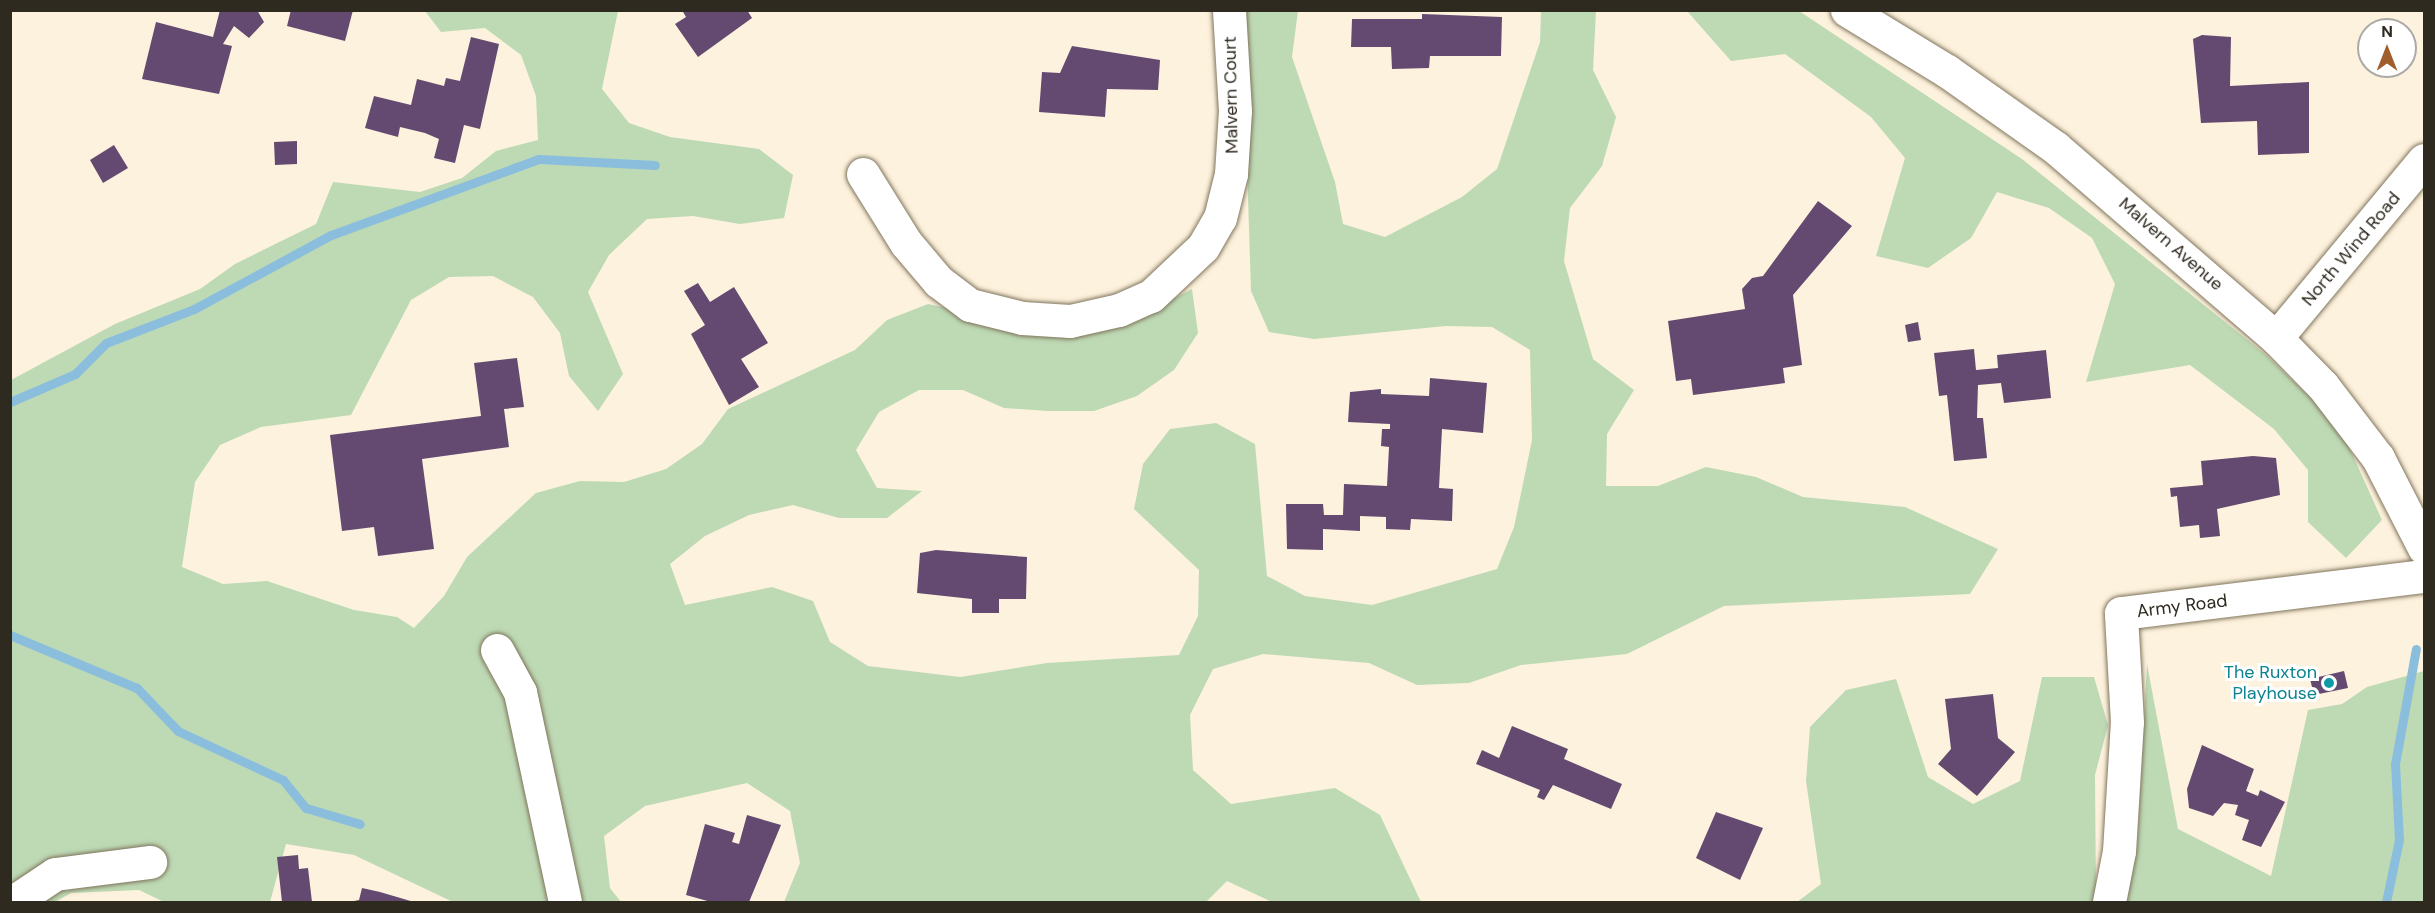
<!DOCTYPE html>
<style>
body{margin:0}
#map{position:relative;width:2435px;height:913px;overflow:hidden;background:#fdf2dd;font-family:"DM Sans",sans-serif}
div>[style]{position:absolute}
[style*='--x']{left:calc(var(--x)*1px);top:calc(var(--y)*1px);width:calc(var(--w)*1px);rotate:calc(var(--a)*1deg)}
.green>*{inset:0;background:#bddab5}
.stream>*{height:9px;margin:-4.5px;padding:0 4.5px;transform-origin:4.5px;border-radius:4.5px;background:#8bbedd}
.building>*{inset:0;background:#644a71}
.roads{filter:drop-shadow(0 0 2px #81755d) drop-shadow(0 0 2px #81755d)}
.minor>*{height:33px;margin:-16.5px;padding:0 16.5px;transform-origin:16.5px;border-radius:16.5px;background:#fff}
.dots>*{width:16px;height:16px;translate:-50% -50%;box-sizing:border-box;border:3px solid #fff;border-radius:50%}
span{translate:-50% -50%;white-space:nowrap;text-align:center;line-height:1.15;-webkit-text-stroke:6px #fff;paint-order:stroke}
.street-label{font-size:18px;color:#2f2a20}
.culture-label{font-size:18px;color:#0d838f}
.right{translate:-100% -50%;text-align:right}
.frame{position:absolute;inset:0;border:12px solid #2f2a20;pointer-events:none}
.north{position:absolute;left:2357px;top:18px;width:60px;height:60px;box-sizing:border-box;background:#fff;border:2px solid #acaaa6;border-radius:50%;rotate:0deg;font-size:16px;font-weight:700;line-height:24px;text-align:center;color:#2f2a20}
.north::after{content:'';display:block;margin:auto;width:21px;height:27px;background:#a05e2c;clip-path:polygon(50% 0,100% 100%,50% 72%,0 100%)}
</style>
<div id="map">
<div class="green">
<i style="clip-path:polygon(1242px 10px,1298px 11px,1292px 57px,1335px 182px,1343px 224px,1385px 237px,1462px 197px,1497px 169px,1540px 42px,1541px 11px,1596px 11px,1593px 70px,1616px 117px,1602px 166px,1570px 208px,1564px 261px,1593px 359px,1634px 390px,1607px 434px,1606px 486px,1658px 486px,1706px 467px,1756px 477px,1803px 497px,1905px 507px,1998px 549px,1970px 594px,1724px 606px,1627px 654px,1521px 665px,1469px 683px,1417px 685px,1369px 663px,1263px 654px,1213px 669px,1190px 715px,1193px 770px,1231px 804px,1335px 788px,1380px 815px,1421px 902px,1272px 902px,1227px 881px,1206px 902px,784px 902px,800px 863px,790px 811px,747px 783px,645px 806px,604px 836px,610px 888px,621px 902px,453px 902px,354px 855px,286px 844px,270px 902px,164px 902px,139px 890px,71px 893px,55px 902px,11px 902px,11px 380px,115px 324px,200px 289px,235px 264px,316px 224px,333px 182px,420px 192px,462px 178px,496px 151px,538px 140px,536px 96px,521px 55px,485px 28px,441px 32px,425px 11px,618px 11px,602px 89px,629px 123px,670px 137px,759px 149px,793px 175px,784px 218px,740px 224px,693px 216px,647px 219px,609px 255px,588px 292px,623px 374px,598px 411px,569px 376px,560px 333px,533px 297px,493px 276px,449px 277px,411px 300px,351px 415px,261px 427px,220px 445px,195px 482px,182px 567px,223px 584px,267px 581px,354px 610px,397px 617px,414px 628px,444px 596px,467px 557px,536px 493px,580px 481px,624px 482px,666px 469px,702px 444px,728px 409px,855px 350px,887px 320px,928px 304px,970px 313px,1154px 309px,1192px 289px,1198px 333px,1174px 370px,1137px 396px,1094px 411px,1048px 411px,1004px 408px,963px 390px,919px 390px,879px 412px,856px 450px,877px 488px,922px 491px,887px 518px,839px 518px,793px 505px,749px 515px,705px 536px,670px 564px,685px 605px,772px 587px,813px 601px,830px 642px,868px 666px,960px 677px,1047px 663px,1179px 655px,1198px 616px,1199px 570px,1134px 509px,1143px 464px,1170px 429px,1216px 423px,1255px 444px,1267px 576px,1305px 596px,1372px 605px,1497px 569px,1514px 527px,1532px 440px,1530px 350px,1492px 327px,1446px 326px,1314px 339px,1269px 332px,1251px 291px)"></i>
<i style="clip-path:polygon(1687px 11px,1799px 11px,2022px 159px,2265px 354px,2339px 425px,2382px 520px,2346px 558px,2308px 522px,2308px 470px,2274px 429px,2190px 365px,2086px 382px,2115px 284px,2092px 238px,2049px 208px,1997px 192px,1971px 238px,1928px 268px,1876px 256px,1905px 158px,1871px 117px,1785px 54px,1731px 61px)"></i>
<i style="clip-path:polygon(2147px 664px,2178px 829px,2271px 876px,2308px 710px,2342px 704px,2367px 687px,2424px 671px,2423px 902px,2124px 902px,2137px 848px)"></i>
<i style="clip-path:polygon(2042px 677px,2094px 677px,2108px 725px,2095px 775px,2096px 902px,1797px 902px,1821px 884px,1806px 781px,1810px 727px,1846px 690px,1896px 679px,1928px 777px,1973px 804px,2020px 781px)"></i>
</div>
<div class="stream">
<i style="--x:10;--y:402;--w:71;--a:-23.3"></i>
<i style="--x:75;--y:374;--w:44;--a:-45"></i>
<i style="--x:106;--y:343;--w:94;--a:-21.1"></i>
<i style="--x:194;--y:309;--w:156;--a:-28.4"></i>
<i style="--x:331;--y:235;--w:221;--a:-20.1"></i>
<i style="--x:539;--y:159;--w:116;--a:3"></i>
<i style="--x:10;--y:635;--w:138;--a:22.7"></i>
<i style="--x:137;--y:688;--w:59;--a:46.4"></i>
<i style="--x:178;--y:731;--w:116;--a:25"></i>
<i style="--x:283;--y:780;--w:36;--a:51"></i>
<i style="--x:306;--y:808;--w:56;--a:16.5"></i>
<i style="--x:2386;--y:902;--w:63;--a:-78.2"></i>
<i style="--x:2399;--y:840;--w:76;--a:-93"></i>
<i style="--x:2395;--y:764;--w:117;--a:-79.7"></i>
</div>
<div class="building">
<i style="clip-path:polygon(220px 10px,257px 10px,264px 22px,249px 38px,234px 26px,223px 44px,232px 46px,219px 94px,142px 79px,156px 22px,213px 37px)"></i>
<i style="clip-path:polygon(291px 10px,353px 10px,345px 41px,287px 26px)"></i>
<i style="clip-path:polygon(682px 10px,747px 10px,752px 18px,698px 57px,675px 24px,686px 17px)"></i>
<i style="clip-path:polygon(1422px 14px,1502px 17px,1501px 56px,1430px 56px,1429px 68px,1392px 69px,1391px 47px,1351px 47px,1352px 19px,1422px 19px)"></i>
<i style="clip-path:polygon(2202px 35px,2231px 37px,2230px 86px,2309px 82px,2309px 153px,2258px 155px,2257px 121px,2201px 123px,2193px 39px)"></i>
<i style="clip-path:polygon(471px 37px,499px 44px,480px 129px,464px 125px,455px 163px,434px 158px,439px 139px,425px 133px,400px 127px,398px 137px,365px 128px,374px 96px,411px 105px,417px 79px,444px 86px,446px 78px,460px 81px)"></i>
<i style="clip-path:polygon(1072px 46px,1160px 60px,1158px 90px,1107px 89px,1105px 117px,1039px 112px,1042px 72px,1060px 73px)"></i>
<i style="clip-path:polygon(297px 141px,297px 164px,275px 165px,274px 142px)"></i>
<i style="clip-path:polygon(114px 145px,128px 168px,103px 183px,90px 160px)"></i>
<i style="clip-path:polygon(1818px 201px,1852px 226px,1793px 295px,1802px 365px,1783px 368px,1785px 383px,1693px 395px,1691px 379px,1676px 381px,1668px 321px,1745px 309px,1742px 289px,1752px 278px,1763px 276px)"></i>
<i style="clip-path:polygon(698px 283px,710px 302px,734px 287px,768px 343px,741px 359px,759px 387px,729px 405px,691px 334px,705px 325px,684px 291px)"></i>
<i style="clip-path:polygon(1918px 322px,1921px 340px,1908px 342px,1905px 325px)"></i>
<i style="clip-path:polygon(1974px 349px,1976px 370px,1998px 368px,1997px 355px,2046px 350px,2051px 398px,2004px 403px,2001px 383px,1978px 385px,1977px 418px,1983px 418px,1987px 458px,1954px 461px,1947px 395px,1939px 396px,1934px 353px)"></i>
<i style="clip-path:polygon(517px 358px,524px 407px,504px 409px,509px 447px,422px 459px,434px 549px,378px 556px,374px 527px,342px 531px,330px 435px,481px 416px,474px 363px)"></i>
<i style="clip-path:polygon(1430px 378px,1487px 383px,1483px 433px,1442px 429px,1439px 488px,1453px 489px,1452px 521px,1411px 519px,1410px 530px,1386px 529px,1386px 517px,1360px 516px,1360px 531px,1323px 529px,1323px 550px,1287px 549px,1286px 504px,1323px 504px,1324px 515px,1343px 515px,1344px 484px,1387px 486px,1389px 447px,1381px 446px,1382px 429px,1390px 429px,1390px 424px,1348px 422px,1350px 392px,1381px 389px,1381px 394px,1429px 396px)"></i>
<i style="clip-path:polygon(2253px 456px,2276px 458px,2280px 495px,2217px 509px,2220px 536px,2200px 538px,2199px 525px,2180px 527px,2177px 496px,2171px 497px,2170px 488px,2203px 485px,2201px 461px)"></i>
<i style="clip-path:polygon(936px 550px,1027px 557px,1026px 599px,999px 599px,999px 613px,972px 613px,972px 599px,917px 593px,920px 553px)"></i>
<i style="clip-path:polygon(2344px 671px,2348px 688px,2314px 695px,2310px 679px)"></i>
<i style="clip-path:polygon(1993px 694px,1998px 738px,2015px 752px,1977px 796px,1938px 764px,1951px 749px,1945px 699px)"></i>
<i style="clip-path:polygon(1512px 726px,1568px 749px,1564px 759px,1622px 784px,1611px 809px,1553px 785px,1544px 800px,1537px 797px,1540px 790px,1476px 764px,1482px 750px,1499px 758px)"></i>
<i style="clip-path:polygon(2202px 745px,2254px 769px,2246px 791px,2258px 796px,2260px 790px,2285px 802px,2261px 847px,2242px 840px,2249px 820px,2235px 815px,2238px 805px,2224px 803px,2213px 816px,2189px 808px,2187px 789px)"></i>
<i style="clip-path:polygon(1716px 812px,1763px 828px,1740px 880px,1696px 858px)"></i>
<i style="clip-path:polygon(747px 815px,781px 825px,749px 902px,711px 902px,686px 895px,705px 824px,735px 833px,732px 842px,739px 844px)"></i>
<i style="clip-path:polygon(298px 855px,299px 869px,308px 868px,312px 902px,282px 902px,277px 857px)"></i>
<i style="clip-path:polygon(362px 888px,380px 892px,414px 902px,349px 902px,359px 900px)"></i>
</div>
<div class="roads">
<div class="minor">
<i style="--x:1847;--y:10;--w:117;--a:31.4"></i>
<i style="--x:1947;--y:71;--w:133;--a:35.2"></i>
<i style="--x:2056;--y:148;--w:291;--a:40.8"></i>
<i style="--x:2276;--y:338;--w:67;--a:45.6"></i>
<i style="--x:2323;--y:386;--w:91;--a:52.6"></i>
<i style="--x:2378;--y:458;--w:101;--a:62.9"></i>
<i style="--x:863;--y:174;--w:81;--a:58.1"></i>
<i style="--x:906;--y:243;--w:50;--a:49.9"></i>
<i style="--x:938;--y:281;--w:40;--a:37"></i>
<i style="--x:970;--y:305;--w:54;--a:14"></i>
<i style="--x:1022;--y:318;--w:48;--a:3.6"></i>
<i style="--x:1070;--y:321;--w:50;--a:-12.7"></i>
<i style="--x:1119;--y:310;--w:35;--a:-24"></i>
<i style="--x:1151;--y:296;--w:71;--a:-43.3"></i>
<i style="--x:1203;--y:247;--w:34;--a:-60"></i>
<i style="--x:1220;--y:218;--w:45;--a:-76"></i>
<i style="--x:1231;--y:174;--w:63;--a:-86.4"></i>
<i style="--x:1235;--y:111;--w:101;--a:-93.4"></i>
<i style="--x:2276;--y:338;--w:231;--a:-50.3"></i>
<i style="--x:497;--y:650;--w:48;--a:61.3"></i>
<i style="--x:520;--y:692;--w:215;--a:77.9"></i>
<i style="--x:13;--y:902;--w:50;--a:-33.7"></i>
<i style="--x:55;--y:874;--w:96;--a:-7.2"></i>
<i style="--x:2109;--y:902;--w:52;--a:-78.9"></i>
<i style="--x:2119;--y:851;--w:129;--a:-86.5"></i>
<i style="--x:2127;--y:722;--w:109;--a:-93.2"></i>
<i style="--x:2121;--y:613;--w:305;--a:-7"></i>
</div>
</div>
<div class="dots">
<i style="left:2329px;top:683px;background:#0f9aa8"></i>
</div>
<div class="street-label">
<span style="left:1231px;top:95px;rotate:-91deg">Malvern Court</span>
<span style="left:2171px;top:244px;rotate:41deg">Malvern Avenue</span>
<span style="left:2351px;top:249px;rotate:-50deg">North Wind Road</span>
<span style="left:2182px;top:606px;rotate:-7deg">Army Road</span>
</div>
<div class="culture-label">
<span class="right" style="left:2317px;top:683px">The Ruxton<br>Playhouse</span>
</div>
<div class="frame"></div>
<div class="north">N</div>
</div>
